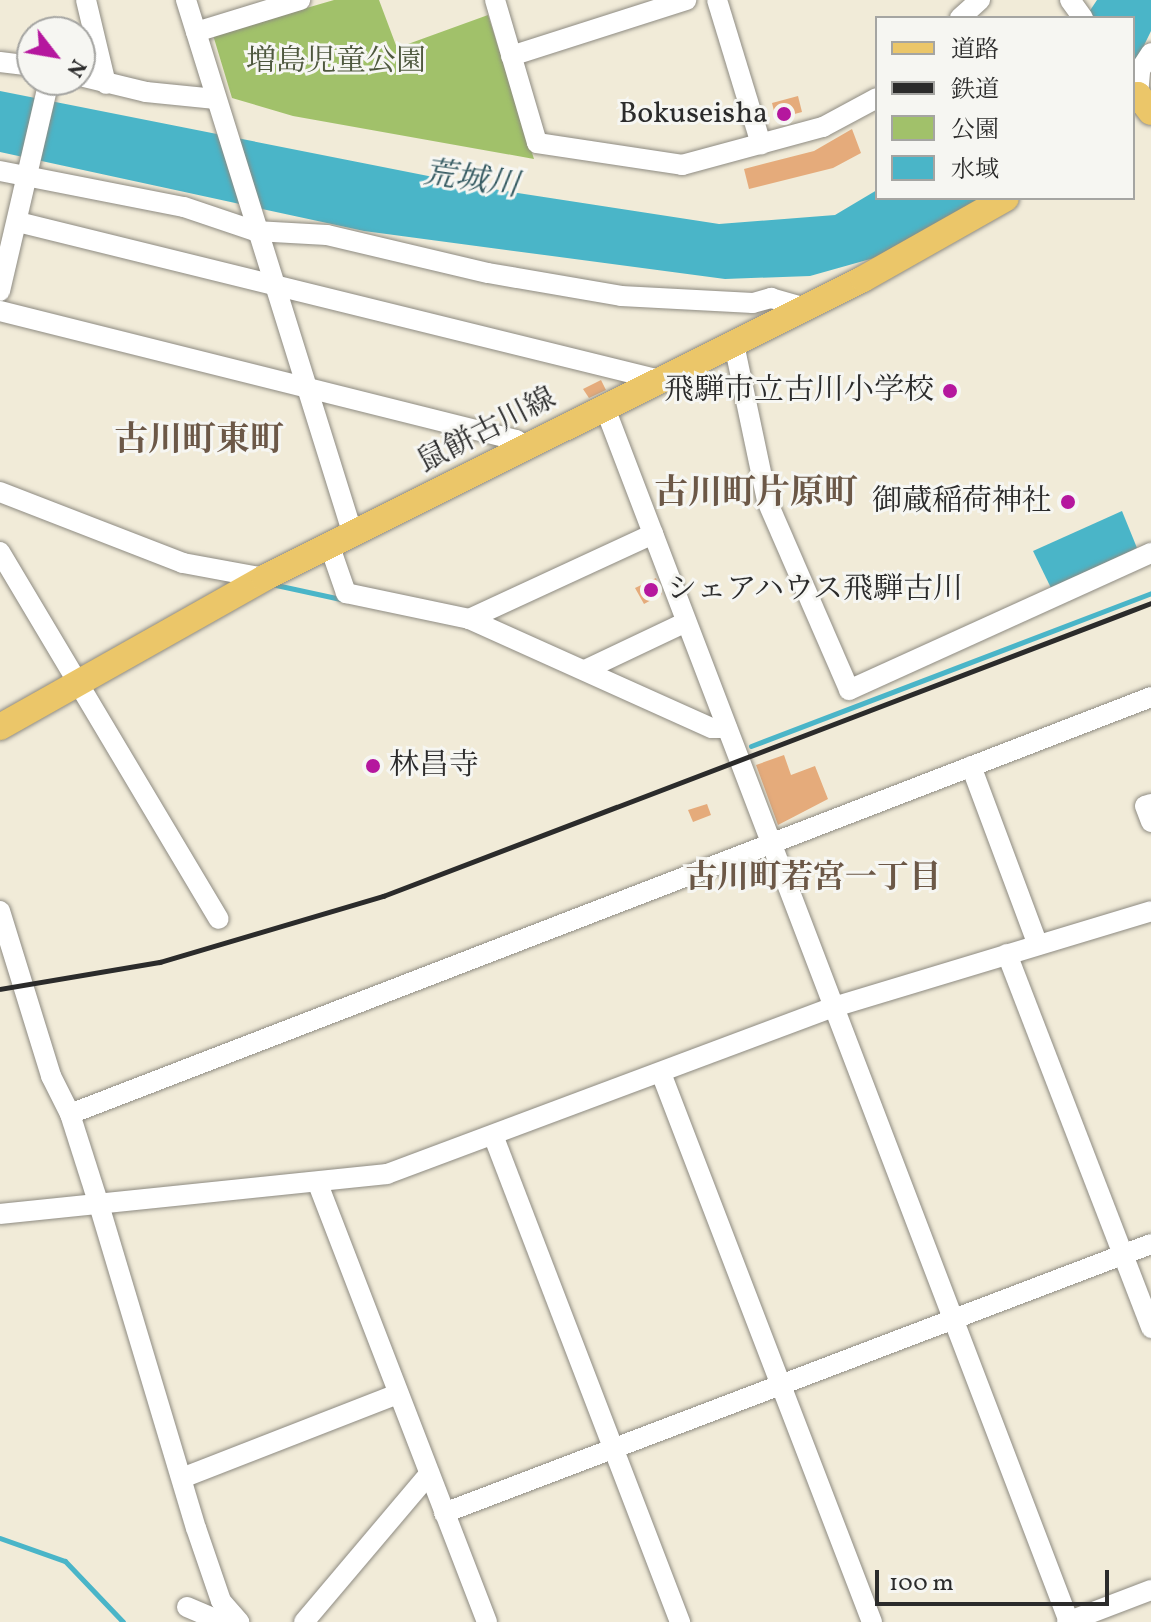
<!DOCTYPE html>
<meta charset="utf-8">
<style>
body{margin:0}
#map{position:relative;width:1151px;height:1622px;overflow:hidden;background:#f1ebd8;font-family:Vollkorn,"Noto Serif JP",serif}
div>[style]{position:absolute}
[style*='--x']{left:calc(var(--x)*1px);top:calc(var(--y)*1px);width:calc(var(--w)*1px);rotate:calc(var(--a)*1deg)}
.green>*{inset:0;background:#a1c16a}
.water>*{inset:0;background:#4ab5c8}
.stream>*{height:5px;margin:-2.5px;padding:0 2.5px;transform-origin:2.5px;border-radius:2.5px;background:#4ab5c8}
.building>*{inset:0;background:#e5ab7b}
.roads{filter:drop-shadow(0 0 2px #8e8b82) drop-shadow(0 0 2px #8e8b82)}
.minor>*{height:20px;margin:-10px;padding:0 10px;transform-origin:10px;border-radius:10px;background:#fff}
.major>*{height:26px;margin:-13px;padding:0 13px;transform-origin:13px;border-radius:13px;background:#ebc669}
.rail>*{height:5px;margin:-2.5px;padding:0 2.5px;transform-origin:2.5px;border-radius:2.5px;background:#2b2b2b}
.dots>*{width:22px;height:22px;translate:-50% -50%;box-sizing:border-box;border:4px solid #f6f6f2;border-radius:50%}
span{translate:-50% -50%;white-space:nowrap;text-align:center;line-height:1.15;-webkit-text-stroke:6px #f6f6f2;paint-order:stroke}
.park-label{font-size:30px;color:#4e583e}
.poi-label{font-size:30px;color:#2b2b2b}
.right{translate:-100% -50%;text-align:right}
.left{translate:0 -50%;text-align:left}
.street-label{font-size:30px;color:#2b2b2b}
.water-label{font-size:32px;color:#365b62;font-style:italic}
.neighbourhood-label{font-size:32px;color:#6c5847;font-weight:700}
.quarter-label{font-size:34px;color:#6c5847;font-weight:700}
.legend{position:absolute;left:875px;top:16px;width:260px;height:184px;box-sizing:border-box;background:#f6f6f2;border:2px solid #a5a5a2;margin:0;padding:10px 14px;list-style:none;font-size:24px;color:#2b2b2b}
.legend li{display:flex;align-items:center;gap:16px;height:40px}
.legend b{width:40px;border:2px solid #a5a5a2}
.north{position:absolute;left:16px;top:16px;width:80px;height:80px;box-sizing:border-box;background:#f6f6f2;border:2px solid #a5a5a2;border-radius:50%;rotate:121deg;font-size:22px;font-weight:700;line-height:32px;text-align:center;color:#2b2b2b}
.north::after{content:'';display:block;margin:auto;width:28px;height:36px;background:#b5179e;clip-path:polygon(50% 0,100% 100%,50% 72%,0 100%)}
.scale{position:absolute;left:875px;top:1570px;width:234px;height:36px;box-sizing:border-box;border:4px solid #2b2b2b;border-top:0;padding-left:10px;font-size:24px;line-height:28px;white-space:nowrap;color:#2b2b2b;-webkit-text-stroke:6px #f6f6f2;paint-order:stroke}
</style>
<div id="map">
<div class="green">
<i style="clip-path:polygon(334px 0,379px 0,397px 48px,488px 15px,534px 159px,293px 116px,232px 98px,213px 35px)"></i>
</div>
<div class="water">
<i style="clip-path:polygon(1097px 0,1151px 0,1151px 31px,1133px 68px,1133px 18px,1085px 18px)"></i>
<i style="clip-path:polygon(0 91px,499px 190px,719px 224px,835px 215px,877px 190px,877px 198px,982px 198px,874px 258px,810px 276px,725px 279px,364px 231px,0 152px)"></i>
<i style="clip-path:polygon(1122px 511px,1137px 548px,1051px 588px,1033px 551px)"></i>
</div>
<div class="stream">
<i style="--x:276;--y:585;--w:66;--a:12.2"></i>
<i style="--x:751;--y:746;--w:428;--a:-20.9"></i>
<i style="--x:0;--y:1538;--w:69;--a:19.5"></i>
<i style="--x:65;--y:1561;--w:84;--a:46.4"></i>
</div>
<div class="building">
<i style="clip-path:polygon(798px 96px,802px 112px,776px 119px,772px 103px)"></i>
<i style="clip-path:polygon(852px 129px,861px 153px,833px 168px,749px 189px,744px 169px,814px 151px)"></i>
<i style="clip-path:polygon(601px 380px,606px 390px,589px 398px,583px 389px)"></i>
<i style="clip-path:polygon(656px 578px,662px 594px,644px 604px,635px 588px)"></i>
<i style="clip-path:polygon(784px 755px,791px 775px,815px 766px,828px 799px,778px 825px,756px 765px)"></i>
<i style="clip-path:polygon(707px 804px,711px 815px,693px 822px,688px 810px)"></i>
</div>
<div class="roads">
<div class="minor">
<i style="--x:86;--y:0;--w:86;--a:76.6"></i>
<i style="--x:186;--y:0;--w:560;--a:72.66"></i>
<i style="--x:495;--y:0;--w:149;--a:73.6"></i>
<i style="--x:537;--y:143;--w:147;--a:8.6"></i>
<i style="--x:682;--y:165;--w:146;--a:-15.1"></i>
<i style="--x:823;--y:127;--w:61;--a:-28.2"></i>
<i style="--x:717;--y:0;--w:151;--a:73"></i>
<i style="--x:1070;--y:0;--w:22;--a:54"></i>
<i style="--x:960;--y:18;--w:27;--a:-42"></i>
<i style="--x:196;--y:32;--w:109;--a:-17.1"></i>
<i style="--x:511;--y:56;--w:184;--a:-17.7"></i>
<i style="--x:0;--y:62;--w:32;--a:7"></i>
<i style="--x:80;--y:76;--w:68;--a:13.6"></i>
<i style="--x:146;--y:92;--w:70;--a:5.7"></i>
<i style="--x:1138;--y:95;--w:25;--a:-85"></i>
<i style="--x:1140;--y:70;--w:20;--a:-57"></i>
<i style="--x:0;--y:171;--w:187;--a:11.1"></i>
<i style="--x:184;--y:207;--w:75;--a:18.7"></i>
<i style="--x:255;--y:231;--w:72;--a:3.2"></i>
<i style="--x:327;--y:235;--w:165;--a:13.3"></i>
<i style="--x:488;--y:273;--w:135;--a:9.8"></i>
<i style="--x:621;--y:296;--w:132;--a:3"></i>
<i style="--x:753;--y:303;--w:19;--a:-16"></i>
<i style="--x:771;--y:298;--w:33;--a:16"></i>
<i style="--x:18;--y:222;--w:661;--a:13.83"></i>
<i style="--x:0;--y:291;--w:217;--a:-76.9"></i>
<i style="--x:0;--y:311;--w:532;--a:14.04"></i>
<i style="--x:516;--y:440;--w:13;--a:32"></i>
<i style="--x:734;--y:344;--w:160;--a:78.1"></i>
<i style="--x:767;--y:501;--w:206;--a:66.5"></i>
<i style="--x:849;--y:690;--w:332;--a:-24.4"></i>
<i style="--x:605;--y:408;--w:1300;--a:69.08"></i>
<i style="--x:0;--y:492;--w:196;--a:21.2"></i>
<i style="--x:183;--y:563;--w:82;--a:10.5"></i>
<i style="--x:330;--y:547;--w:49;--a:70.8"></i>
<i style="--x:346;--y:593;--w:126;--a:11.9"></i>
<i style="--x:469;--y:619;--w:266;--a:24.2"></i>
<i style="--x:712;--y:728;--w:15;--a:0"></i>
<i style="--x:0;--y:552;--w:427;--a:59.2"></i>
<i style="--x:469;--y:619;--w:203;--a:-24.8"></i>
<i style="--x:585;--y:670;--w:112;--a:-25.4"></i>
<i style="--x:971;--y:766;--w:191;--a:69.5"></i>
<i style="--x:1151;--y:804;--w:6;--a:162"></i>
<i style="--x:1145;--y:806;--w:17;--a:69"></i>
<i style="--x:0;--y:911;--w:173;--a:72.8"></i>
<i style="--x:51;--y:1076;--w:42;--a:63.4"></i>
<i style="--x:70;--y:1114;--w:96;--a:72.3"></i>
<i style="--x:99;--y:1205;--w:337;--a:73.3"></i>
<i style="--x:196;--y:1528;--w:77;--a:71.1"></i>
<i style="--x:221;--y:1601;--w:28;--a:49"></i>
<i style="--x:1007;--y:954;--w:401;--a:68.9"></i>
<i style="--x:661;--y:1073;--w:588;--a:68.98"></i>
<i style="--x:70;--y:1114;--w:1159;--a:-21.09"></i>
<i style="--x:493;--y:1135;--w:522;--a:68.99"></i>
<i style="--x:318;--y:1184;--w:469;--a:68.9"></i>
<i style="--x:0;--y:1214;--w:389;--a:-5.9"></i>
<i style="--x:387;--y:1174;--w:477;--a:-20.5"></i>
<i style="--x:834;--y:1007;--w:331;--a:-16.8"></i>
<i style="--x:182;--y:1478;--w:232;--a:-21.3"></i>
<i style="--x:444;--y:1513;--w:756;--a:-20.83"></i>
<i style="--x:187;--y:1607;--w:28;--a:23"></i>
<i style="--x:213;--y:1618;--w:19;--a:-3"></i>
<i style="--x:304;--y:1622;--w:194;--a:-49.8"></i>
<i style="--x:1067;--y:1622;--w:90;--a:-20.9"></i>
</div>
<div class="major">
<i style="--x:1133;--y:100;--w:7;--a:-45"></i>
<i style="--x:1138;--y:95;--w:21;--a:53"></i>
<i style="--x:0;--y:727;--w:303;--a:-29.4"></i>
<i style="--x:264;--y:578;--w:669;--a:-26.53"></i>
<i style="--x:863;--y:279;--w:164;--a:-29.5"></i>
</div>
</div>
<div class="rail">
<i style="--x:0;--y:989;--w:162;--a:-9.6"></i>
<i style="--x:160;--y:962;--w:233;--a:-16.5"></i>
<i style="--x:383;--y:896;--w:822;--a:-20.88"></i>
</div>
<div class="dots">
<i style="left:784px;top:114px;background:#b5179e"></i>
<i style="left:950px;top:391px;background:#b5179e"></i>
<i style="left:1068px;top:502px;background:#b5179e"></i>
<i style="left:651px;top:590px;background:#b5179e"></i>
<i style="left:373px;top:766px;background:#b5179e"></i>
</div>
<div class="park-label">
<span style="left:336px;top:62px">増島児童公園</span>
</div>
<div class="poi-label">
<span class="right" style="left:768px;top:114px">Bokuseisha</span>
<span class="right" style="left:934px;top:391px">飛騨市立古川小学校</span>
<span class="right" style="left:1052px;top:502px">御蔵稲荷神社</span>
<span class="left" style="left:667px;top:590px">シェアハウス飛騨古川</span>
<span class="left" style="left:389px;top:766px">林昌寺</span>
</div>
<div class="street-label">
<span style="left:487px;top:431px;rotate:-27deg">鼠餅古川線</span>
</div>
<div class="water-label">
<span style="left:471px;top:181px;rotate:8deg">荒城川</span>
</div>
<div class="neighbourhood-label">
<span style="left:813px;top:879px">古川町若宮一丁目</span>
</div>
<div class="quarter-label">
<span style="left:199px;top:442px">古川町東町</span>
<span style="left:756px;top:495px">古川町片原町</span>
</div>
<ul class="legend">
<li><b style="height:10px;background:#ebc669"></b>道路</li>
<li><b style="height:10px;background:#2b2b2b"></b>鉄道</li>
<li><b style="height:22px;background:#a1c16a"></b>公園</li>
<li><b style="height:22px;background:#4ab5c8"></b>水域</li>
</ul>
<div class="north">N</div>
<div class="scale">100 m</div>
</div>
